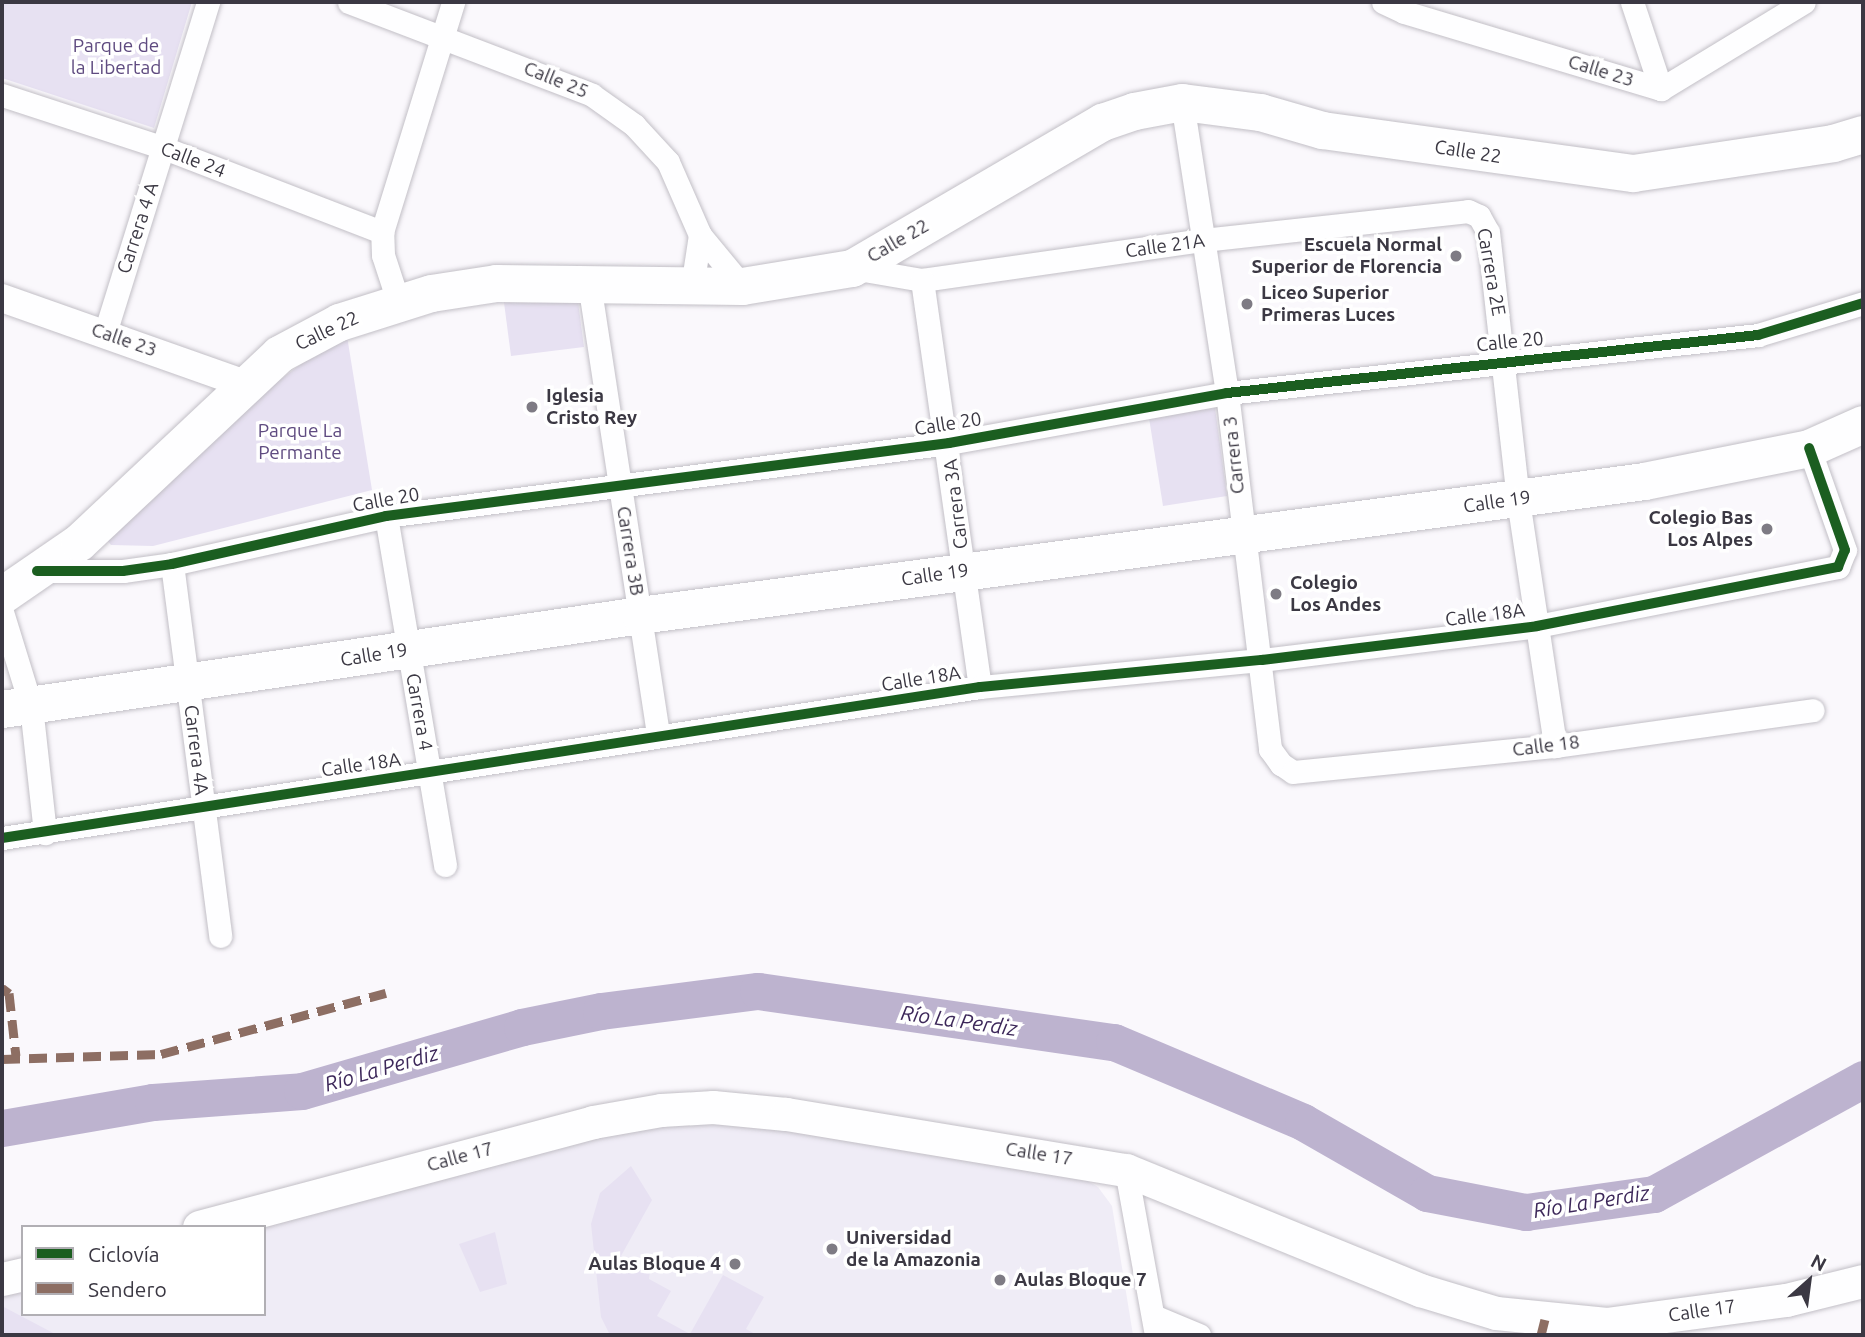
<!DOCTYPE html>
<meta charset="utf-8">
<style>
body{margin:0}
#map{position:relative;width:1865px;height:1337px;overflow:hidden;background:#faf8fc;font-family:Ubuntu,sans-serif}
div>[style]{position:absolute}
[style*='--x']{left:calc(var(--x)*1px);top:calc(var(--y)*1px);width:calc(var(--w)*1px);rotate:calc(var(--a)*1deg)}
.built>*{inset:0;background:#efecf6}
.green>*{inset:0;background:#e7e1f2}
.river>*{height:37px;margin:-18.5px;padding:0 18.5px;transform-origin:18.5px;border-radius:18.5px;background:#bdb3cf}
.roads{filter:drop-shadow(0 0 2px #c2bfc6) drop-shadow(0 0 2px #c2bfc6)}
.minor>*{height:23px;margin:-11.5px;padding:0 11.5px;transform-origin:11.5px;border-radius:11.5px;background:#fefeff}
.tertiary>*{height:28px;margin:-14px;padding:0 14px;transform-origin:14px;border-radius:14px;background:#fefeff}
.secondary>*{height:33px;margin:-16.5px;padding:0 16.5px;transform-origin:16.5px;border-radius:16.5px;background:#fefeff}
.primary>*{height:37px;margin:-18.5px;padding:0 18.5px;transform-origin:18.5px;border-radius:18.5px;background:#fefeff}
.quiet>*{height:9px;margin-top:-4.5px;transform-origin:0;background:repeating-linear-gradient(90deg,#8d6e63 0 18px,transparent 0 27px)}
.cycleway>*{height:10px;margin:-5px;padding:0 5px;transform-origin:5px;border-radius:5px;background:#1b5e20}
.dots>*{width:19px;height:19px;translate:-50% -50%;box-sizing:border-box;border:4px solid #fff;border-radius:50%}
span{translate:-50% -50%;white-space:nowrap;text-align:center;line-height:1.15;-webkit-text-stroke:7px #fff;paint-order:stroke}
.park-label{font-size:19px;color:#5f4b80}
.street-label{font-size:19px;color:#3b3843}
.poi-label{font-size:19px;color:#3b3843;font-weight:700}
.right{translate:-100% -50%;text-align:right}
.left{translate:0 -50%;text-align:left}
.water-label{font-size:21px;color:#3d285a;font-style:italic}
.frame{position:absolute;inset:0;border:4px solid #3b3843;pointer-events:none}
.legend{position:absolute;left:21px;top:1225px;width:245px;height:91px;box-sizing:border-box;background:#fff;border:2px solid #b1afb4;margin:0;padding:9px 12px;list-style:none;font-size:21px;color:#3b3843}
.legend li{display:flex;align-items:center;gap:14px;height:35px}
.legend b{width:35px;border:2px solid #b1afb4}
.north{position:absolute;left:1774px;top:1246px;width:70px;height:70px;-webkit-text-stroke:5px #fff;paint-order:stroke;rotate:28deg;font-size:19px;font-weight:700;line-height:28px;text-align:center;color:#3b3843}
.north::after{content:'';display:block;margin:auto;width:24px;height:32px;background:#3b3843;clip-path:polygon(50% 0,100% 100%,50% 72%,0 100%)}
</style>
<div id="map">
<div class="built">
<i style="clip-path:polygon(718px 1117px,1086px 1180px,1098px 1187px,1112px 1206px,1133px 1335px,2px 1335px,2px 1294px,23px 1288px,23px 1314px,264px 1314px,264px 1227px,531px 1150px)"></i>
</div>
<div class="green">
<i style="clip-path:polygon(2px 2px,192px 2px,154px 128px,2px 78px)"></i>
<i style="clip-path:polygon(576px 287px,584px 347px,511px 356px,503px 295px)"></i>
<i style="clip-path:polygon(346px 330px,372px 490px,153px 546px,111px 545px,106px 539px,232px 416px)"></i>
<i style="clip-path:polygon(1215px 408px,1227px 496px,1163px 506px,1149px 418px)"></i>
<i style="clip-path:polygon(631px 1166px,652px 1200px,621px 1256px,650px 1271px,649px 1279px,671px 1291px,657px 1316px,690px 1334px,723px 1275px,764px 1297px,746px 1329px,757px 1335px,610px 1335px,601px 1317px,591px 1224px,600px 1193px)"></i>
<i style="clip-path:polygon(495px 1232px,507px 1284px,480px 1292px,459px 1244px)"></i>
<i style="clip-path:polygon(2px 1306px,57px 1335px,2px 1335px)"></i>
</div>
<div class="river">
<i style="--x:2;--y:1128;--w:153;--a:-9.8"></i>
<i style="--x:153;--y:1102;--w:149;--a:-4.2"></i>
<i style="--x:302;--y:1091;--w:229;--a:-16.2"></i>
<i style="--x:522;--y:1027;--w:81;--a:-11.4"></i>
<i style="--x:601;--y:1011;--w:158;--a:-7.3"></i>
<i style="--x:758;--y:991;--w:360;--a:8.2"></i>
<i style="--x:1114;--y:1042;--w:205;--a:22.9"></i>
<i style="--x:1303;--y:1122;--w:143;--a:29.8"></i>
<i style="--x:1427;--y:1193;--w:101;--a:10.9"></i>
<i style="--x:1526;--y:1212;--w:129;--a:-8"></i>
<i style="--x:1654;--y:1194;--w:239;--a:-28.8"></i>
</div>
<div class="roads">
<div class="minor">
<i style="--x:349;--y:2;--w:260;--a:20.9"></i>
<i style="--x:592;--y:95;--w:52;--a:35.5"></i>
<i style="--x:634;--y:125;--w:50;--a:47.4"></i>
<i style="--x:668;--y:162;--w:80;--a:66.3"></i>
<i style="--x:700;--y:235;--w:66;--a:50.5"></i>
<i style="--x:1383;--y:2;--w:23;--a:25"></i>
<i style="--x:1404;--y:12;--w:268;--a:16.7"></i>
<i style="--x:1661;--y:89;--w:167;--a:-31.3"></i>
<i style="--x:1632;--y:2;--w:92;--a:71.6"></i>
<i style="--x:2;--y:95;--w:170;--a:18.1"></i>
<i style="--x:164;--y:148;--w:234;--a:21.1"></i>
<i style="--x:1182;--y:102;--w:294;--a:81.2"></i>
<i style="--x:1227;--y:393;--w:359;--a:83.1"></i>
<i style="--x:1270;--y:749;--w:19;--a:54"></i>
<i style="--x:1281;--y:764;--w:14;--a:34"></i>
<i style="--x:1293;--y:772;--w:263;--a:-5.7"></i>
<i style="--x:1555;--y:746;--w:260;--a:-7.9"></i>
<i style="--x:852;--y:268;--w:71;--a:9.7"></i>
<i style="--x:922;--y:280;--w:284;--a:-8.1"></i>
<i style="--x:1203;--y:240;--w:267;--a:-6.2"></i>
<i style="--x:1468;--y:211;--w:12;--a:24"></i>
<i style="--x:1479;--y:216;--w:18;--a:61"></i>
<i style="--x:1488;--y:232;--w:270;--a:83.6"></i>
<i style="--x:1518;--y:500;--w:249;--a:81.4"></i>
<i style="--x:922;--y:280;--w:411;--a:81.9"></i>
<i style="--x:589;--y:283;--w:458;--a:81.3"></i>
<i style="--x:692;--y:287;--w:53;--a:-81.3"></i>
<i style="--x:398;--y:301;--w:48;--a:-108.1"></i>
<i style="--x:383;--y:255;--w:23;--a:-92"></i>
<i style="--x:382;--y:232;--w:241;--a:-72.8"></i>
<i style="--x:105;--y:333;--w:347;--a:-72.7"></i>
<i style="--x:386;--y:516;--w:354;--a:80.4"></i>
<i style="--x:172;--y:564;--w:375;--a:82.6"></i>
<i style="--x:40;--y:571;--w:83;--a:0"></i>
<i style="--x:123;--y:571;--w:49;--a:-8.1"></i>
<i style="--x:172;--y:564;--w:219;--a:-12.6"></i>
<i style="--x:386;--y:516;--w:568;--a:-7.39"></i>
<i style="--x:949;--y:443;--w:282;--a:-10.2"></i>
<i style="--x:1227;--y:393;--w:534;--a:-6.23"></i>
<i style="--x:1758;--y:335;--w:110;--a:-16.9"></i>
<i style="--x:2;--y:612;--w:98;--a:72.9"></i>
<i style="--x:31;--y:706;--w:128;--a:83.7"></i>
<i style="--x:2;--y:838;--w:990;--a:-8.78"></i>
<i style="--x:980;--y:687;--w:283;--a:-5.5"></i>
<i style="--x:1262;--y:660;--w:277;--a:-7"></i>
<i style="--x:1537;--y:626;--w:307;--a:-11.1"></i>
<i style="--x:1838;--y:567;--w:18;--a:-68"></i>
<i style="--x:1845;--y:550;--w:108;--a:-109.4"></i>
<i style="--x:1126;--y:1170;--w:168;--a:79.7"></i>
<i style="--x:1153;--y:1316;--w:50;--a:22.4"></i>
</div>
<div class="tertiary">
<i style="--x:2;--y:298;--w:258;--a:19.5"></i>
</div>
<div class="secondary">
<i style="--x:199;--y:1227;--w:408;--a:-14.9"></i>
<i style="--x:593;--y:1122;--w:69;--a:-10"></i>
<i style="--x:661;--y:1110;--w:52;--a:-3.3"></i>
<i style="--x:713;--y:1107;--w:73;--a:5.5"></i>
<i style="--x:786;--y:1114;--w:345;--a:9.4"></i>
<i style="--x:1126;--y:1170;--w:318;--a:22.2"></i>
<i style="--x:1420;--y:1290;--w:79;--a:16.8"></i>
<i style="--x:1496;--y:1313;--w:111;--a:5.7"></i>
<i style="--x:1606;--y:1324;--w:182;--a:-7.6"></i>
<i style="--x:1786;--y:1300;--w:79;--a:-13.9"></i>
<i style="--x:2;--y:1279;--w:22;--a:-13"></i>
</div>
<div class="primary">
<i style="--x:2;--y:595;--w:93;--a:-34.5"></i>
<i style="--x:79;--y:542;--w:274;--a:-43.2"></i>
<i style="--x:279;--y:354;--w:68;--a:-28.1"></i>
<i style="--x:339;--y:322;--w:96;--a:-17.5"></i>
<i style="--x:431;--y:293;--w:66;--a:-8.7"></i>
<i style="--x:496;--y:283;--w:246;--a:0.7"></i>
<i style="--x:742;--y:286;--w:111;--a:-9.3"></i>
<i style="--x:852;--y:268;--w:290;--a:-30.3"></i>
<i style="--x:1102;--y:122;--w:34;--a:-19"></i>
<i style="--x:1134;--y:111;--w:49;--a:-10.6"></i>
<i style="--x:1182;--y:102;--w:79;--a:7.3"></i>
<i style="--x:1260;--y:112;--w:65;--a:16.2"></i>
<i style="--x:1322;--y:130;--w:314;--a:7.9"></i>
<i style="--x:1633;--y:173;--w:202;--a:-8.5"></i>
<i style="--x:1833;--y:143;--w:31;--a:-17"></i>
<i style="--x:2;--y:709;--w:645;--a:-8.38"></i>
<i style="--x:640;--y:615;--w:1013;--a:-7.6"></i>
<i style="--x:1644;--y:481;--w:168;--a:-11.3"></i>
<i style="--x:1809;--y:448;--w:59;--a:-24"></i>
</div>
</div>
<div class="quiet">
<i style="--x:2;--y:988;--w:9;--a:36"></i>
<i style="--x:9;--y:993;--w:63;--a:83.7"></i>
<i style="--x:2;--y:1059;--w:159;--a:-1.8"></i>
<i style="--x:161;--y:1054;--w:233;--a:-15.2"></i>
<i style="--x:1541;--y:1335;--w:16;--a:-76"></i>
</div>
<div class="cycleway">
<i style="--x:37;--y:571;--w:86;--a:0"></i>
<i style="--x:123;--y:571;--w:49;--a:-8.1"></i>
<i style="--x:172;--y:564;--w:219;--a:-12.6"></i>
<i style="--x:386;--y:516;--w:568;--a:-7.39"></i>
<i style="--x:949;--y:443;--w:282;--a:-10.2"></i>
<i style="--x:1227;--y:393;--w:534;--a:-6.23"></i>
<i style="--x:1758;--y:335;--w:110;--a:-16.9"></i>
<i style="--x:2;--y:838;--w:990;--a:-8.78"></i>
<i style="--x:980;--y:687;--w:283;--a:-5.5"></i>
<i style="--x:1262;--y:660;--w:277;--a:-7"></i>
<i style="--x:1537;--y:626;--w:307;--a:-11.1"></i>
<i style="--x:1838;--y:567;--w:18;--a:-68"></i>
<i style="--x:1845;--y:550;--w:108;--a:-109.4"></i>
</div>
<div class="dots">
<i style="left:1456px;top:256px;background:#7e7b84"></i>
<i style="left:1247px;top:304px;background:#7e7b84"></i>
<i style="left:532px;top:407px;background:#7e7b84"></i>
<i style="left:1767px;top:529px;background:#7e7b84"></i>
<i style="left:1276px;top:594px;background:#7e7b84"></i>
<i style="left:832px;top:1249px;background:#7e7b84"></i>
<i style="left:735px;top:1264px;background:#7e7b84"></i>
<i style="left:1000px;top:1280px;background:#7e7b84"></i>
</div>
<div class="park-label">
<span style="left:116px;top:57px">Parque de<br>la Libertad</span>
<span style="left:300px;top:442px">Parque La<br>Permante</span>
</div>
<div class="street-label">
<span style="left:1601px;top:71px;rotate:17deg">Calle 23</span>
<span style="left:556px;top:80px;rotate:22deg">Calle 25</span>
<span style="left:1468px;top:152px;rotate:9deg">Calle 22</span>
<span style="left:193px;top:160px;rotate:21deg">Calle 24</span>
<span style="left:138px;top:228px;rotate:-72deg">Carrera 4 A</span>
<span style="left:898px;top:241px;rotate:-30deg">Calle 22</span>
<span style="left:1165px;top:246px;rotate:-8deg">Calle 21A</span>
<span style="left:1491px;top:272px;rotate:80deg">Carrera 2E</span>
<span style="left:327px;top:331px;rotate:-25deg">Calle 22</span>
<span style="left:124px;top:340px;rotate:19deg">Calle 23</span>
<span style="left:1510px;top:342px;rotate:-6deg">Calle 20</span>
<span style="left:948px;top:424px;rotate:-9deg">Calle 20</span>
<span style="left:1234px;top:455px;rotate:-96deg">Carrera 3</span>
<span style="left:386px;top:500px;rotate:-10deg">Calle 20</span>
<span style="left:1497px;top:502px;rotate:-8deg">Calle 19</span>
<span style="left:956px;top:504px;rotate:-97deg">Carrera 3A</span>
<span style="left:630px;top:551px;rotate:81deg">Carrera 3B</span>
<span style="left:935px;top:575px;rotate:-8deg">Calle 19</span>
<span style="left:1485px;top:615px;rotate:-7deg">Calle 18A</span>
<span style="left:374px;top:655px;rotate:-9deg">Calle 19</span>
<span style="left:921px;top:679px;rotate:-9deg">Calle 18A</span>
<span style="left:419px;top:712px;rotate:80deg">Carrera 4</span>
<span style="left:1546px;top:746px;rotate:-7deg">Calle 18</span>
<span style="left:196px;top:750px;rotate:83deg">Carrera 4A</span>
<span style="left:361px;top:765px;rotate:-8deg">Calle 18A</span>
<span style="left:1039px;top:1154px;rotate:9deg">Calle 17</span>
<span style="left:460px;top:1157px;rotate:-15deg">Calle 17</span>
<span style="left:1702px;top:1311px;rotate:-8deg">Calle 17</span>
</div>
<div class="poi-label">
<span class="right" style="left:1442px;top:256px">Escuela Normal<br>Superior de Florencia</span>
<span class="left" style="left:1261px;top:304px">Liceo Superior<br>Primeras Luces</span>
<span class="left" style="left:546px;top:407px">Iglesia<br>Cristo Rey</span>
<span class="right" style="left:1753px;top:529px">Colegio Bas<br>Los Alpes</span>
<span class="left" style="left:1290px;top:594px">Colegio<br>Los Andes</span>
<span class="left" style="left:846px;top:1249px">Universidad<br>de la Amazonia</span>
<span class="right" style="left:721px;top:1264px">Aulas Bloque 4</span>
<span class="left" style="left:1014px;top:1280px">Aulas Bloque 7</span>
</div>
<div class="water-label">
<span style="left:959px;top:1020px;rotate:8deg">Río La Perdiz</span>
<span style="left:381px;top:1068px;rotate:-16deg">Río La Perdiz</span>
<span style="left:1591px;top:1201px;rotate:-9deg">Río La Perdiz</span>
</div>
<div class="frame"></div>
<ul class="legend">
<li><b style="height:9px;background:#1b5e20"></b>Ciclovía</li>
<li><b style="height:9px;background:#8d6e63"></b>Sendero</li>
</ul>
<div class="north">N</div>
</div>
